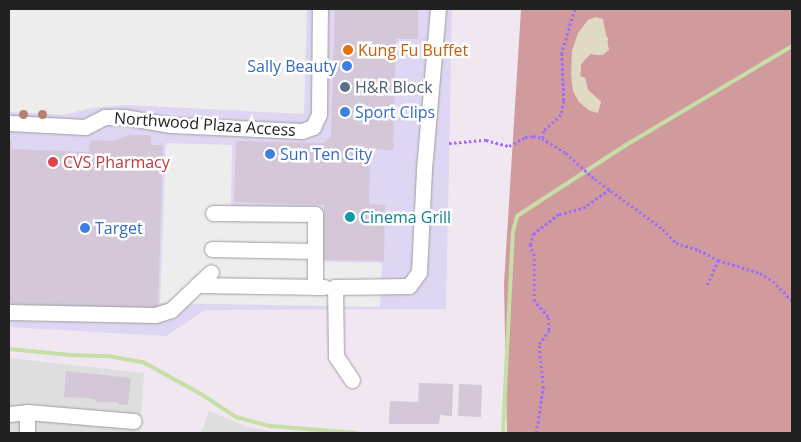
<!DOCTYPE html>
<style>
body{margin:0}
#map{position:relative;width:801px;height:442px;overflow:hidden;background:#f0e7f1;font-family:"Open Sans",sans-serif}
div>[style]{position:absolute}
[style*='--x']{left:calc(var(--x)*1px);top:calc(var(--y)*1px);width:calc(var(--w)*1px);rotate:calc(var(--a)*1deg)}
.residential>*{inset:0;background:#dededf}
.commercial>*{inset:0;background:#ded6f2}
.forest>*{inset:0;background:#d19b9e}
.wetland>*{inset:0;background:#e0d9c4}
.parking>*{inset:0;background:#ededed}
.stream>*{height:4px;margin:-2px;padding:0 2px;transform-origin:2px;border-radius:2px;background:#c5dfa7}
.building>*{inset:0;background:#d3c7d8}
.path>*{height:2.5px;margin-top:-1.25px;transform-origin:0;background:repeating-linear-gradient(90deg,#9d6cfd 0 2.5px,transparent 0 5px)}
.roads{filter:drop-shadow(0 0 1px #9e9e9e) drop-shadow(0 0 1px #9e9e9e)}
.minor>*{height:15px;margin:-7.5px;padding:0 7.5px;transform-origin:7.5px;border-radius:7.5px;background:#fff}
.trees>*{width:9px;height:9px;margin:-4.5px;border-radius:50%;background:#b58271}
.dots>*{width:14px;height:14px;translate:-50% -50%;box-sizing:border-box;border:2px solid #fff;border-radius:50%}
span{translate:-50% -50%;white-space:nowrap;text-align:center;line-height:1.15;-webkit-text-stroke:5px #fff;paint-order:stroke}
.food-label{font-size:16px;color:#c56008}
.left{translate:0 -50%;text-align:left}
.shop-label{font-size:16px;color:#366cbe}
.right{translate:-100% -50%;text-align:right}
.service-label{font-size:16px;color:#4e5e75}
.street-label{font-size:16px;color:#212121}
.health-label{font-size:16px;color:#be3a42}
.culture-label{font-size:16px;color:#0d838f}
.frame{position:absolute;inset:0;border:10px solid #212121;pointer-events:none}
</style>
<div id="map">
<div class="residential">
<i style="clip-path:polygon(9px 358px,144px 373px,140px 433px,9px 433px)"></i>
<i style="clip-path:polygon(209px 411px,247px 427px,279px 433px,201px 433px)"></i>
</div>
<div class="commercial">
<i style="clip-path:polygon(9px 9px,452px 9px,446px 309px,205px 310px,166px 336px,9px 327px)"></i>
</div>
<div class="forest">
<i style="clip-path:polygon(evenodd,521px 9px,792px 9px,792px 433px,507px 433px,504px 284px,521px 9px,589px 20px,604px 32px,608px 39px,603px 55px,590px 54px,581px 64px,580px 76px,585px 78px,588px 90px,601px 102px,573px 91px,589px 20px)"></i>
</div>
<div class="wetland">
<i style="clip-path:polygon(596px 17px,603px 19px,609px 50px,603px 55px,590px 54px,581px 64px,580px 76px,585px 78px,588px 90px,601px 102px,598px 113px,590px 111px,579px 102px,573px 91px,571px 74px,572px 51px,578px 33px,588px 20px)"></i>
</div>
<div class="parking">
<i style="clip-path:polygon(9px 9px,307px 9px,304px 114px,126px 105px,92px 108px,63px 115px,9px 112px)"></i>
<i style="clip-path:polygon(166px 143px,232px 145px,231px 207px,309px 212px,309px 261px,382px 263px,380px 307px,160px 303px)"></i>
</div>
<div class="stream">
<i style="--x:9;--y:349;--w:62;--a:5.5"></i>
<i style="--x:71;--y:355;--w:37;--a:2"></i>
<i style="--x:108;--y:356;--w:36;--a:10"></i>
<i style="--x:143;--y:362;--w:66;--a:28.9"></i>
<i style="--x:201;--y:394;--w:42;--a:33.3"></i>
<i style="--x:236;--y:417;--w:35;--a:15"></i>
<i style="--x:270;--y:426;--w:87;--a:4.6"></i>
<i style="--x:503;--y:433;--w:201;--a:-87.2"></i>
<i style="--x:513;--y:232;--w:16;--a:-76"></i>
<i style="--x:517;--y:216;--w:130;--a:-33.1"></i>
<i style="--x:626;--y:145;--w:193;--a:-30.8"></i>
</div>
<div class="building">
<i style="clip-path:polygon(335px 9px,418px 9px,418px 39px,396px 39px,393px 150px,370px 149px,369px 204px,385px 205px,384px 261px,322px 260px,324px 205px,234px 202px,236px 141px,324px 143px,331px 136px)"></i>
<i style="clip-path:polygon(130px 135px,151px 135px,151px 145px,163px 145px,158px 308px,9px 304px,9px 141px,12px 141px,11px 149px,89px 152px,90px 140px,112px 141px)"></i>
<i style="clip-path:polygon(66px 371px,131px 378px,128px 405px,118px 404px,118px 402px,95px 402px,96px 400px,87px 398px,64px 397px)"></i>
<i style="clip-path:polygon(419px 383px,453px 384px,452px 416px,440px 415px,439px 424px,389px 424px,390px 401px,418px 402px)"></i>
<i style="clip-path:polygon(459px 384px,482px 385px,481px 417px,458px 416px)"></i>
</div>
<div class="path">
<i style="--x:575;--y:9;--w:46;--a:106.5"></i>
<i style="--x:562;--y:53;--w:48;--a:87.6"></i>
<i style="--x:564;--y:101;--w:14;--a:102"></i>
<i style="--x:561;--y:115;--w:23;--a:137"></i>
<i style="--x:544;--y:131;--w:7;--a:106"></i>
<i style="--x:542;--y:138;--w:28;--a:32"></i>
<i style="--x:566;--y:153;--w:39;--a:42"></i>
<i style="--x:595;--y:179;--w:84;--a:36.3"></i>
<i style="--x:663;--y:229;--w:19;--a:47"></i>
<i style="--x:676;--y:243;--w:24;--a:17"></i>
<i style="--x:699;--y:250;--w:21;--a:28"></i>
<i style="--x:718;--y:260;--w:44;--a:17.2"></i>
<i style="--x:760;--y:273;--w:15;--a:32"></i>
<i style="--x:773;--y:281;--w:28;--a:46"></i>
<i style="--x:449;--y:143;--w:37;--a:-5"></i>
<i style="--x:486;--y:140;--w:24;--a:15"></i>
<i style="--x:509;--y:146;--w:18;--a:-29"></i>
<i style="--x:525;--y:137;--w:8;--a:-7"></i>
<i style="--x:533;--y:136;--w:9;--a:13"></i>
<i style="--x:707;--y:285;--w:27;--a:-66"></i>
<i style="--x:536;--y:433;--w:46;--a:-81.2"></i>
<i style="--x:543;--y:388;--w:44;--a:-95.2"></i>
<i style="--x:539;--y:344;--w:17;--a:-54"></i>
<i style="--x:549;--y:330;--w:13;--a:-94"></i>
<i style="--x:548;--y:317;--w:21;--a:-131"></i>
<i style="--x:534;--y:301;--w:45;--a:-90"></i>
<i style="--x:534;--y:256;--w:12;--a:-110"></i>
<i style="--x:530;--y:245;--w:11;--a:-75"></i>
<i style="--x:533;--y:234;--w:33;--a:-38"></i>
<i style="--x:559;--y:214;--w:25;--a:-14"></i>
<i style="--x:583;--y:208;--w:33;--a:-35"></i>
</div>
<div class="roads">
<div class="minor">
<i style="--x:9;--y:123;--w:76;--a:3"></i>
<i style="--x:85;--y:127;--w:22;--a:-27"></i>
<i style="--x:105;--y:117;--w:19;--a:0"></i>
<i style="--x:124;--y:117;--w:48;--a:9.7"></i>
<i style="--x:171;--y:125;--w:131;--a:2.6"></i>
<i style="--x:302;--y:131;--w:12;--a:-20"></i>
<i style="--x:313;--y:127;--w:14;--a:-65"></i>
<i style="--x:319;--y:114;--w:105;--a:-89.5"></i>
<i style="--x:213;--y:213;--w:102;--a:0.6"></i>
<i style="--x:315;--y:214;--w:73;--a:90"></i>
<i style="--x:212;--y:249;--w:103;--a:1.1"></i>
<i style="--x:197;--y:285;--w:127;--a:0.9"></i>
<i style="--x:9;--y:312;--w:146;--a:1.2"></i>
<i style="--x:155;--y:315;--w:17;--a:-17"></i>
<i style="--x:171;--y:310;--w:55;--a:-43.5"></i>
<i style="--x:352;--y:380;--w:29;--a:-124"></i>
<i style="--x:336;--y:356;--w:69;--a:-90.8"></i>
<i style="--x:335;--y:287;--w:74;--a:-0.8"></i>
<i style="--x:409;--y:286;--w:17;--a:-54"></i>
<i style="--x:419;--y:272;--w:103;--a:-87.2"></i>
<i style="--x:424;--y:169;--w:161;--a:-85"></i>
<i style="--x:9;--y:414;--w:18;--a:-6"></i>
<i style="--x:27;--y:412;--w:107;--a:4.8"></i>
<i style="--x:27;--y:433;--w:21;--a:-90"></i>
</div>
</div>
<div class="trees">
<i style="left:23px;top:114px"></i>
<i style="left:42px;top:114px"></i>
</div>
<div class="dots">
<i style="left:348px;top:50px;background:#e8710a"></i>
<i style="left:347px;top:66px;background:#3f7fe0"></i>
<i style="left:345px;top:87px;background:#5c6f8a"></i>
<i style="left:345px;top:112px;background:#3f7fe0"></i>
<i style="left:270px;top:154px;background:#3f7fe0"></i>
<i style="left:53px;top:162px;background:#e0444e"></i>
<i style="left:350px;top:217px;background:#0f9aa8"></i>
<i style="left:85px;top:228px;background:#3f7fe0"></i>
</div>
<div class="food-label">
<span class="left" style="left:358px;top:50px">Kung Fu Buffet</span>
</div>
<div class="shop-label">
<span class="right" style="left:337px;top:66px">Sally Beauty</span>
<span class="left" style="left:355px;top:112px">Sport Clips</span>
<span class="left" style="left:280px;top:154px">Sun Ten City</span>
<span class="left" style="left:95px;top:228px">Target</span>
</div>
<div class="service-label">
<span class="left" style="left:355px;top:87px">H&amp;R Block</span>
</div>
<div class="street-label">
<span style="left:205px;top:124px;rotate:4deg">Northwood Plaza Access</span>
</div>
<div class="health-label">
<span class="left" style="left:63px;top:162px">CVS Pharmacy</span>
</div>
<div class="culture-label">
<span class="left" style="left:360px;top:217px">Cinema Grill</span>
</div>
<div class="frame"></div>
</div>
